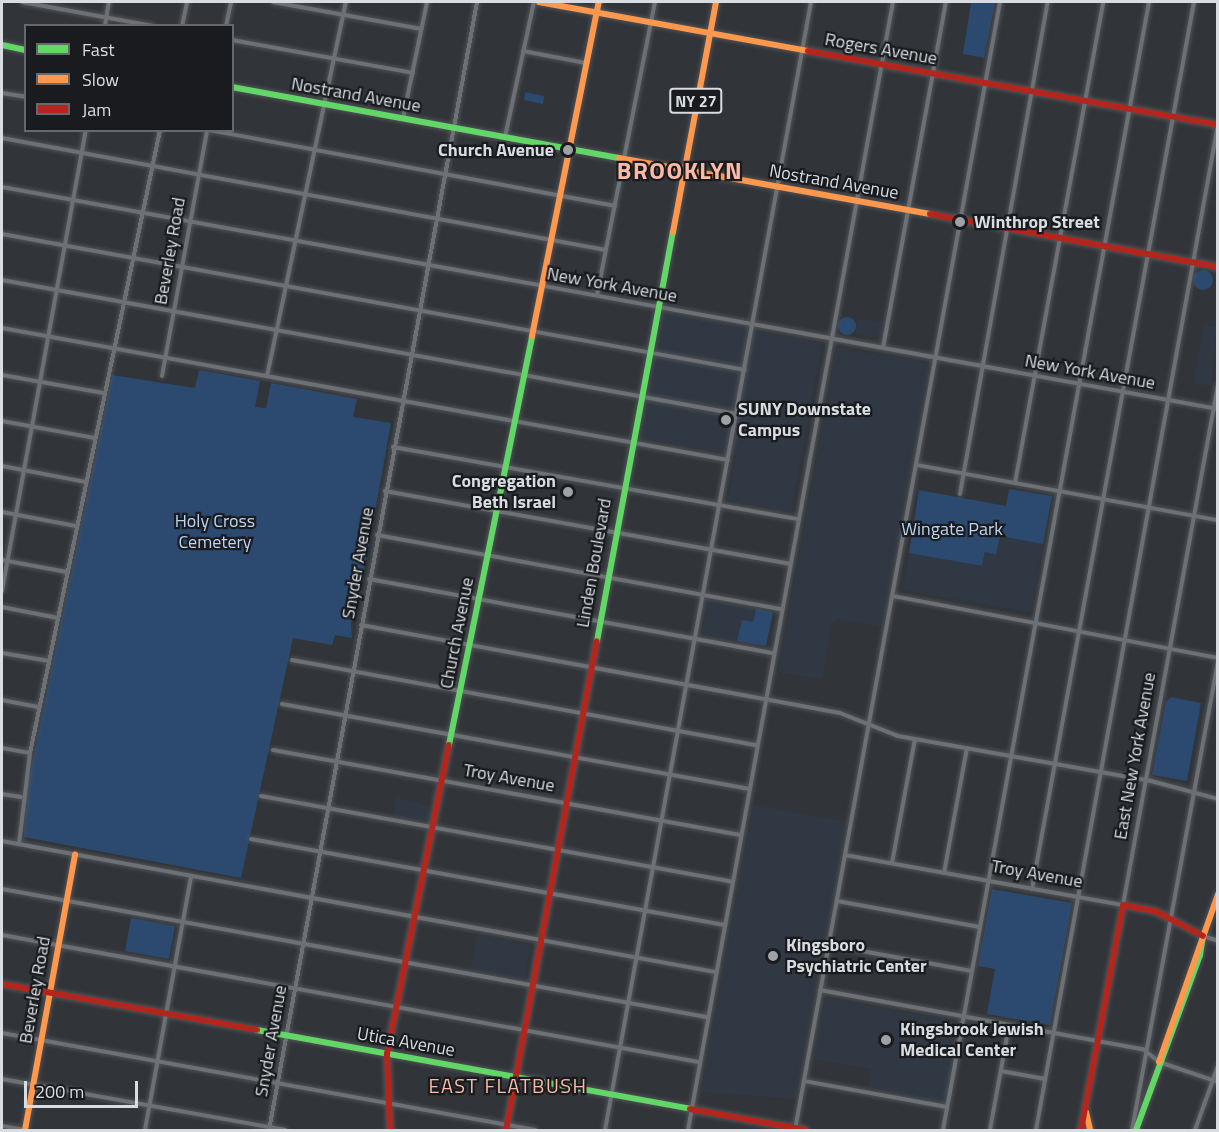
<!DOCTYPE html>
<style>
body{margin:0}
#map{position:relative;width:1219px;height:1132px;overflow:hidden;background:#313438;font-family:"Titillium Web",sans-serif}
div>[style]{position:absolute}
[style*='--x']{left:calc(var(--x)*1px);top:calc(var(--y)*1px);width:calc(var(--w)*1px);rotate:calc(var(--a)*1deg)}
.built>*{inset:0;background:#303843}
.green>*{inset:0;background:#2c4a70}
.round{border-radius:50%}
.roads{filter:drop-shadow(0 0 2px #4f5356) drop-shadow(0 0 2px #4f5356)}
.street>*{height:4px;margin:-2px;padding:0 2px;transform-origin:2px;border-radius:2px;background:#6d7074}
.fast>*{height:6px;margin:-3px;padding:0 3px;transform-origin:3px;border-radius:3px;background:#63d668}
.slow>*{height:6px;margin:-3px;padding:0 3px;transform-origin:3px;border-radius:3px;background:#ff974d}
.jam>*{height:6px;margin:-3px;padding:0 3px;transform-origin:3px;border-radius:3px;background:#b3261e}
.dots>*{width:16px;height:16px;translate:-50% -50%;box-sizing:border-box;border:3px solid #191b1e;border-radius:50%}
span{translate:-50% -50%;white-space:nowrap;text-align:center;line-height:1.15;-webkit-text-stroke:4.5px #191b1e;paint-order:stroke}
.shield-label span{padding:2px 4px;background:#191b1e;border:2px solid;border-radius:4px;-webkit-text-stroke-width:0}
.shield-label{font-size:16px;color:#d9dde1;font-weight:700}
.street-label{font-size:18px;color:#d9dde1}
.poi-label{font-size:18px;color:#d9dde1;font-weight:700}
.right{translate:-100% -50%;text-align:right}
.left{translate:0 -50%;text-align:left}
.park-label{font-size:18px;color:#bbd4f4}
.neighbourhood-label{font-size:20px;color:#fbbaa7;letter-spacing:1.5px}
.district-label{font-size:24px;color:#fbbaa7;font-weight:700;letter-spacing:1.5px}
.frame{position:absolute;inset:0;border:3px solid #d9dde1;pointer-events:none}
.legend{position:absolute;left:24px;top:24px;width:210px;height:108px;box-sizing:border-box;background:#191b1e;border:2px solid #66696c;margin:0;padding:8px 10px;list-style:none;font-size:18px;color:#d9dde1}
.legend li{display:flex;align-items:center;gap:12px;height:30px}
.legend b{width:30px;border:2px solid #66696c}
.scale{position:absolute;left:24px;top:1081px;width:114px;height:27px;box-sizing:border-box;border:3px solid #d9dde1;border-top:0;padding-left:8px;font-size:18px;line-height:21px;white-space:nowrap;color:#d9dde1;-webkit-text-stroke:4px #191b1e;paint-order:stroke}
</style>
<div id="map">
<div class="built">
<i style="clip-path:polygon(663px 312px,822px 344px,792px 512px,728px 500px,736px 455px,639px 438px)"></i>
<i style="clip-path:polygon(858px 319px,883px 321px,880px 338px,855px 334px)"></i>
<i style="clip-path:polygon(1204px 324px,1217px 327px,1211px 386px,1193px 383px)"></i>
<i style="clip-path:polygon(837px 347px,929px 363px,881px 626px,839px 619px,832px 623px,822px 680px,778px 672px)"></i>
<i style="clip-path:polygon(999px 536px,1043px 544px,1031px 613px,902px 590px,909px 553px,982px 566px,985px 552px,995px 555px)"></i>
<i style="clip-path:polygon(708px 600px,773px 612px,766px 646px,702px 634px)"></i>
<i style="clip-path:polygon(396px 797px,431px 807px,429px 821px,393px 815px)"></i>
<i style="clip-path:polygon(753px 805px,846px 821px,795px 1099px,701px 1092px)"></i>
<i style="clip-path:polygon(477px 935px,531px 945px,525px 979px,471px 969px)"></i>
<i style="clip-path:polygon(825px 998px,959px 1022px,944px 1102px,868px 1087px,871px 1069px,813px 1059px)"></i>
</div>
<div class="green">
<i style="clip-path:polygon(971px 2px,995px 2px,984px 58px,963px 54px)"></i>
<i style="clip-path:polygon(525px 92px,544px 96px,543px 104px,524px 100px)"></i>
<i class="round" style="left:1193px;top:270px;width:20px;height:20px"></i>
<i class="round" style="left:838px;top:317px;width:18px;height:18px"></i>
<i style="clip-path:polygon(199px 370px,260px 381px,255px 407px,266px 408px,271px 383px,357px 399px,353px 417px,391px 423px,356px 617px,351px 623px,352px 638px,335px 635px,332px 645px,293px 638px,241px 878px,24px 837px,26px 794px,112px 375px,195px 388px)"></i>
<i style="clip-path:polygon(1009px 489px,1052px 496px,1043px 544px,1000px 536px,996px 555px,985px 552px,982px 566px,909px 553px,919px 490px,1006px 506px)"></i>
<i style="clip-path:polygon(756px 609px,773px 612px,766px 646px,737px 641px,742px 620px,753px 622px)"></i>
<i style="clip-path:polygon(1171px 697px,1201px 703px,1187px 781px,1152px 775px,1166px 701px)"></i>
<i style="clip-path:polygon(992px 889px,1072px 903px,1050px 1025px,987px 1014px,995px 969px,978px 966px)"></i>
<i style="clip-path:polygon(131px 918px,175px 926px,169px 959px,125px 951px)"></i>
</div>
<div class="roads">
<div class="street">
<i style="--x:22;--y:2;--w:133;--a:10.4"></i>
<i style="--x:273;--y:2;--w:151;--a:10.3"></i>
<i style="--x:105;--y:26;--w:24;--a:-81"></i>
<i style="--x:182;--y:26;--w:25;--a:-78"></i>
<i style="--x:226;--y:26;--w:25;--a:-78"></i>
<i style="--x:232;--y:40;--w:184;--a:10.3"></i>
<i style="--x:523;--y:51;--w:64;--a:10.8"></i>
<i style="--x:2;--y:93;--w:24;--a:9"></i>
<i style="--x:403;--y:118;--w:118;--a:-78.3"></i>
<i style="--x:209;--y:130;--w:413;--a:10.6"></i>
<i style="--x:505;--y:137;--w:138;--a:-77.9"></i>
<i style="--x:2;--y:138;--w:614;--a:10.51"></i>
<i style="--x:2;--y:187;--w:1236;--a:10.35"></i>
<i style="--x:2;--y:234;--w:755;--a:10.37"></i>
<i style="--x:2;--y:280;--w:747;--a:10.33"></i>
<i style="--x:597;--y:295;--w:299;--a:-78.8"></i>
<i style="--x:2;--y:328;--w:738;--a:10.3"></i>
<i style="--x:883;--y:348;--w:352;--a:-79.7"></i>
<i style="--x:2;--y:375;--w:103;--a:10.1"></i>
<i style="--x:162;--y:376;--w:250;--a:-79.6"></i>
<i style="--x:267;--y:376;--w:382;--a:-78.1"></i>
<i style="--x:2;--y:421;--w:95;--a:10.4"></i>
<i style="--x:393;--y:447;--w:410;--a:10.1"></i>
<i style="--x:917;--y:465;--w:306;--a:10.4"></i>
<i style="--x:2;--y:466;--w:86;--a:10.8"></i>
<i style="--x:1015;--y:483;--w:489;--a:-79.6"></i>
<i style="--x:385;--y:491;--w:411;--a:10.2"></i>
<i style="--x:960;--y:494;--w:500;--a:-79.9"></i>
<i style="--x:2;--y:512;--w:75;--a:10.7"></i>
<i style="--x:377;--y:535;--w:411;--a:10.4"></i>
<i style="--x:2;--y:560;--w:66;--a:10.5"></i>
<i style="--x:369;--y:579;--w:411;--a:10.4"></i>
<i style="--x:2;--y:591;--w:469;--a:-79.7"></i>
<i style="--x:893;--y:596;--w:331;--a:10.8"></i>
<i style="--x:2;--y:607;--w:57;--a:11.1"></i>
<i style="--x:361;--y:625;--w:487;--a:10.4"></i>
<i style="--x:840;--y:713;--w:62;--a:21.6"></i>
<i style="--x:898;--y:736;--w:257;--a:10.1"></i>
<i style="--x:1151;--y:781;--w:69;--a:15"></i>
<i style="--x:2;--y:653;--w:48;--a:9.7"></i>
<i style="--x:292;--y:660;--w:472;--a:10.4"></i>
<i style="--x:2;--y:700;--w:38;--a:11"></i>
<i style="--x:282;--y:704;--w:474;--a:10.3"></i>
<i style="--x:2;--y:748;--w:28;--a:10"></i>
<i style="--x:273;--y:750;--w:475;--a:10.3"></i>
<i style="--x:2;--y:794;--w:19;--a:9"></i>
<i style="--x:261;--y:796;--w:478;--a:10.3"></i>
<i style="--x:251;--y:839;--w:480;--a:10.3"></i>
<i style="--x:2;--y:841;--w:725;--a:10.41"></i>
<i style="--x:19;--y:844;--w:92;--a:-83.1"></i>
<i style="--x:30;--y:753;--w:636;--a:-78.21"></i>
<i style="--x:845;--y:855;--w:282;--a:10.2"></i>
<i style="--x:1123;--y:905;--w:529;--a:-79.65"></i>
<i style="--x:892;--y:863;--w:126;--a:-79.5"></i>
<i style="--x:944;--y:873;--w:127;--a:-79.6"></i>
<i style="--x:2;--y:889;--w:716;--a:10.3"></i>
<i style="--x:1032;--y:889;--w:902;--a:-79.65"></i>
<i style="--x:837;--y:901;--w:145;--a:10.3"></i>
<i style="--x:2;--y:935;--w:708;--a:10.33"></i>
<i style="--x:1203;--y:936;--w:16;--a:18"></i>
<i style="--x:829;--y:945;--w:145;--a:10.3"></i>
<i style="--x:820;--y:990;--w:328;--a:10.4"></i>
<i style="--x:1143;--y:1049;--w:21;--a:39"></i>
<i style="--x:1159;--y:1062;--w:62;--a:18.7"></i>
<i style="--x:2;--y:1033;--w:542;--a:10.31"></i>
<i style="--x:1001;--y:1071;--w:45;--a:10.3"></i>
<i style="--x:2;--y:1079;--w:288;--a:10.2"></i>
<i style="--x:804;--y:1081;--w:145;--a:10.3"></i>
<i style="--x:2;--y:1126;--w:22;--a:10"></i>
<i style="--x:145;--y:1130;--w:258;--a:-79.7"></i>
<i style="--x:269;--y:1130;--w:1147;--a:-79.55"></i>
<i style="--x:605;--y:1130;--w:1147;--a:-79.65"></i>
<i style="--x:688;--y:1130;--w:1146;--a:-79.7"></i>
<i style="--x:795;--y:1130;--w:1146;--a:-79.7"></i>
<i style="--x:943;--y:1130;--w:1147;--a:-79.65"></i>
<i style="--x:990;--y:1130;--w:107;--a:-79.7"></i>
<i style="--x:1036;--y:1130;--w:1021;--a:-79.74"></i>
<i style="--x:1132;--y:1130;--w:475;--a:-79.6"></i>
<i style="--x:1195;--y:1130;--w:68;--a:-70.2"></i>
</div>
<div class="fast">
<i style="--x:2;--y:45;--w:25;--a:12"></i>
<i style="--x:232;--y:87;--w:393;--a:10.4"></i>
<i style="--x:597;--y:641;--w:416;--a:-79.5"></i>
<i style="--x:449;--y:745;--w:417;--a:-78.5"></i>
<i style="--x:257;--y:1030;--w:440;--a:10.3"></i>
<i style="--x:1136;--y:1130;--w:186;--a:-69.9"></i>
<i style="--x:1200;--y:955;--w:19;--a:-81"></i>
</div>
<div class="slow">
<i style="--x:539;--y:2;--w:273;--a:10.3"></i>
<i style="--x:619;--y:158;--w:316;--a:10.2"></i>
<i style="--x:673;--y:232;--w:234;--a:-79.4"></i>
<i style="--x:532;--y:336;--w:341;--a:-78.7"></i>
<i style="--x:1159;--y:1062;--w:178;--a:-70.6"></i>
<i style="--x:1086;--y:1112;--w:18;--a:77"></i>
<i style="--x:25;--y:1130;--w:280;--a:-79.7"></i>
</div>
<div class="jam">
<i style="--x:808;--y:51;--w:417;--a:10.2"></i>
<i style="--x:930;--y:214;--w:293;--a:10.4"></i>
<i style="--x:2;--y:984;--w:259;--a:10.2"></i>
<i style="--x:690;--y:1109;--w:117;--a:10.3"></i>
<i style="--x:390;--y:1130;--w:76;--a:-92.3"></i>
<i style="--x:387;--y:1054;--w:315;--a:-78.7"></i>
<i style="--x:506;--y:1130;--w:497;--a:-79.5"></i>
<i style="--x:1081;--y:1130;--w:229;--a:-79.4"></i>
<i style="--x:1123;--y:905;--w:33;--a:11"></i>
<i style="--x:1155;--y:911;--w:54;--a:27.5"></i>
</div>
</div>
<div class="dots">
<i style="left:568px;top:150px;background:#9ea2a6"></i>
<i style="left:960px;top:222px;background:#9ea2a6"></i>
<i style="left:726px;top:420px;background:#9ea2a6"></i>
<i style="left:568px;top:492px;background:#9ea2a6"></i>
<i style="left:773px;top:956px;background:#9ea2a6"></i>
<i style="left:886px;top:1040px;background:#9ea2a6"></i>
</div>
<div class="shield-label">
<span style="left:696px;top:101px">NY 27</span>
</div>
<div class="street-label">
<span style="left:881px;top:49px;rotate:10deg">Rogers Avenue</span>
<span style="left:356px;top:95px;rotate:10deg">Nostrand Avenue</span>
<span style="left:834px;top:182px;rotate:10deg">Nostrand Avenue</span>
<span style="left:170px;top:251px;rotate:-80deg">Beverley Road</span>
<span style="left:612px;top:285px;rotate:10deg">New York Avenue</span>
<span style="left:1090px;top:372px;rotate:10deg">New York Avenue</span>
<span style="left:358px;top:563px;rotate:-80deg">Snyder Avenue</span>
<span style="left:594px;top:563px;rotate:-80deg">Linden Boulevard</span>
<span style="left:457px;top:633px;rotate:-79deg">Church Avenue</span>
<span style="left:1135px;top:756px;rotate:-80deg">East New York Avenue</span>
<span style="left:509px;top:778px;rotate:10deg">Troy Avenue</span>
<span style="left:1037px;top:874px;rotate:10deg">Troy Avenue</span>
<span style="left:35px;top:990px;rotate:-80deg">Beverley Road</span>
<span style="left:271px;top:1041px;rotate:-80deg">Snyder Avenue</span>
<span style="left:406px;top:1042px;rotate:10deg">Utica Avenue</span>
</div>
<div class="poi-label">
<span class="right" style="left:554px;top:150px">Church Avenue</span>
<span class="left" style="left:974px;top:222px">Winthrop Street</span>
<span class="left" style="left:738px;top:420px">SUNY Downstate<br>Campus</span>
<span class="right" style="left:556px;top:492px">Congregation<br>Beth Israel</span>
<span class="left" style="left:786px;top:956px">Kingsboro<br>Psychiatric Center</span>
<span class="left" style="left:900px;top:1040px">Kingsbrook Jewish<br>Medical Center</span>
</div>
<div class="park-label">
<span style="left:215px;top:532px">Holy Cross<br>Cemetery</span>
<span style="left:952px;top:529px">Wingate Park</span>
</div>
<div class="neighbourhood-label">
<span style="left:508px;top:1085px">EAST FLATBUSH</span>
</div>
<div class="district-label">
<span style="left:680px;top:171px">BROOKLYN</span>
</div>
<div class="frame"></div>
<ul class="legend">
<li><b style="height:8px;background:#63d668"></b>Fast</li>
<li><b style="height:8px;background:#ff974d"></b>Slow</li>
<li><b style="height:8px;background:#b3261e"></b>Jam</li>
</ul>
<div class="scale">200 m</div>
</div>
